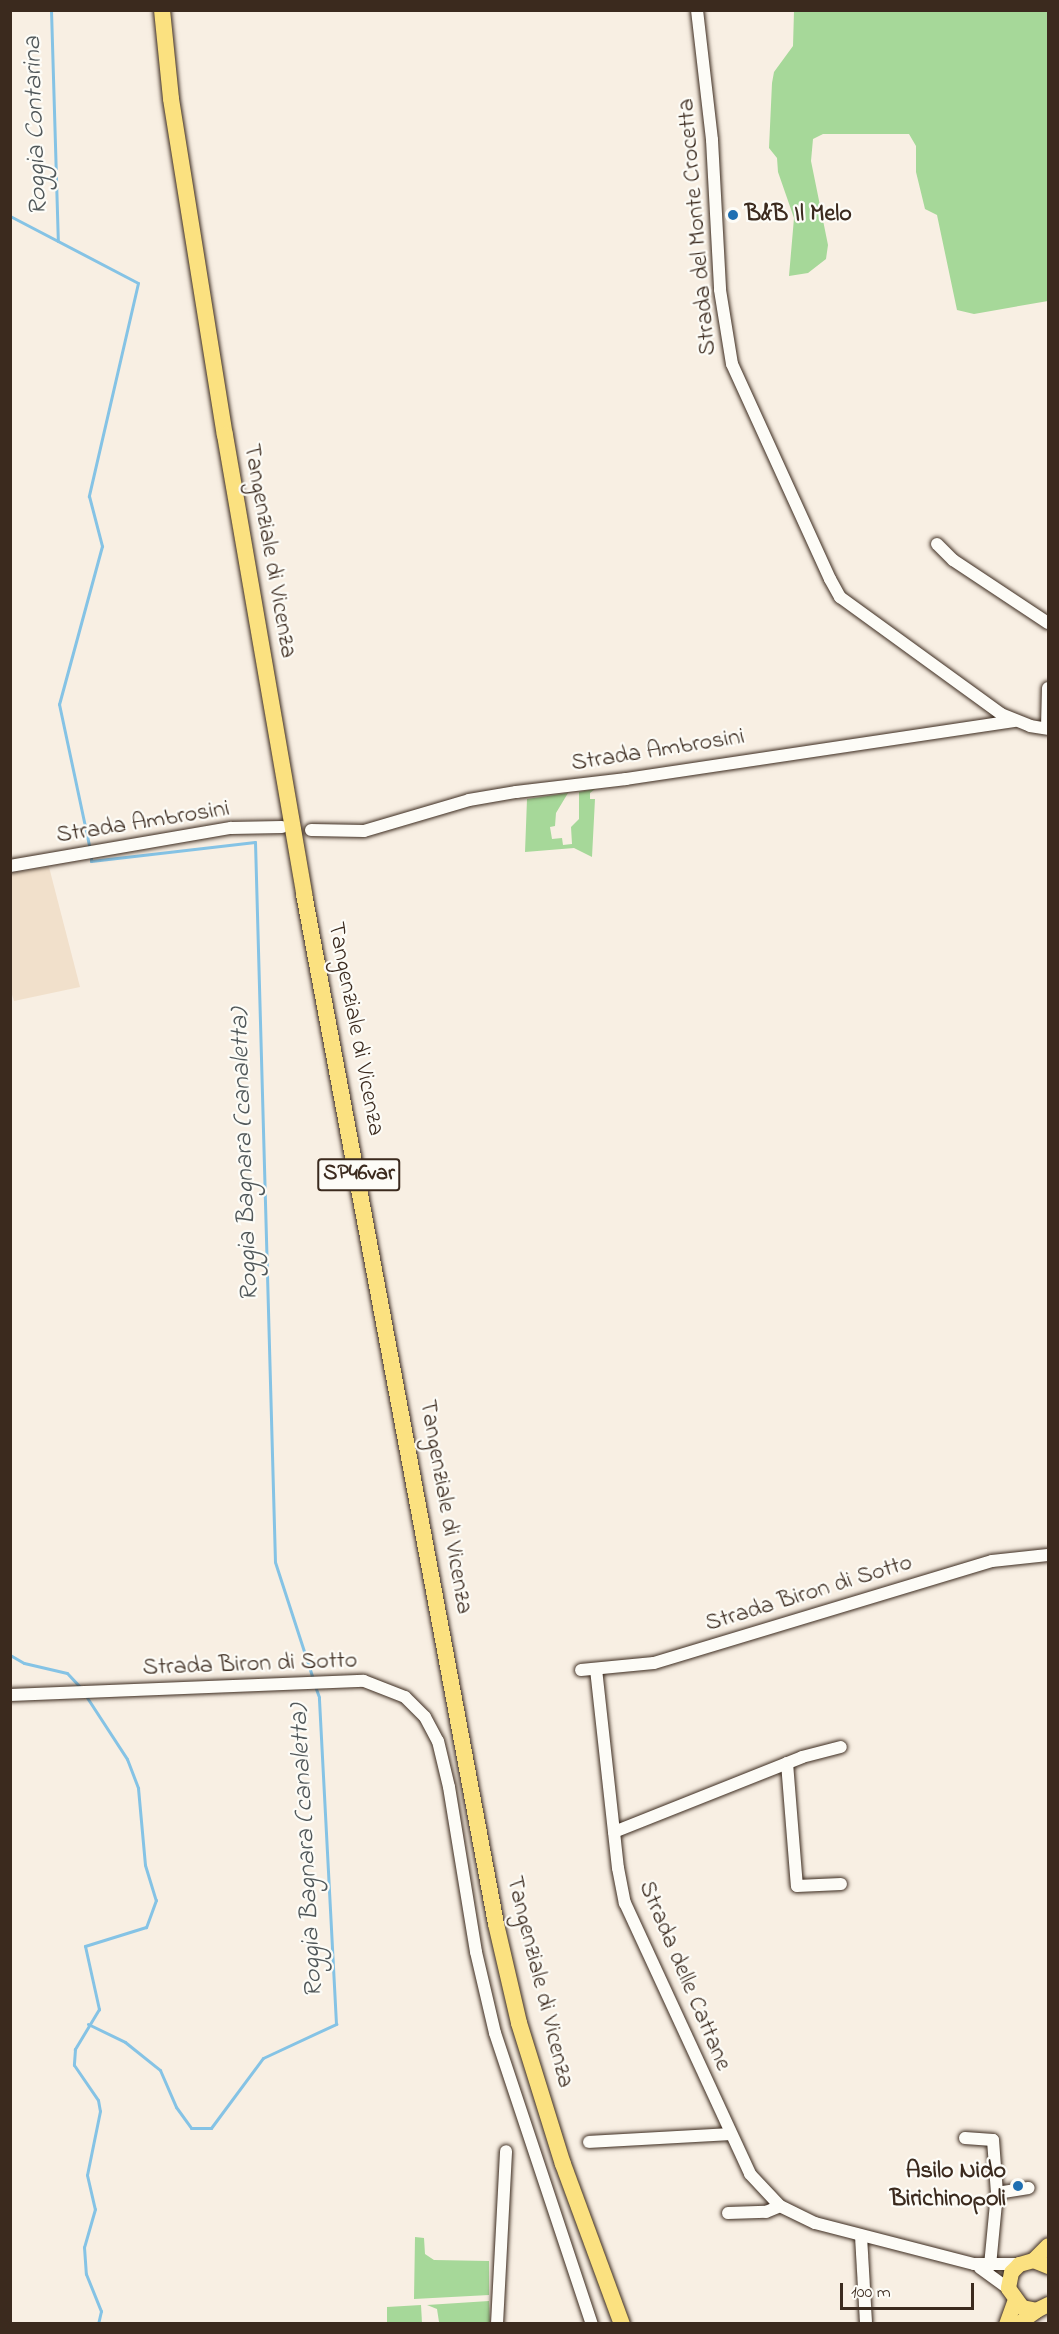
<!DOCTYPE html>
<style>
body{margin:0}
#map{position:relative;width:1059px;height:2334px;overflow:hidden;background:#f8efe3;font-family:"Indie Flower",sans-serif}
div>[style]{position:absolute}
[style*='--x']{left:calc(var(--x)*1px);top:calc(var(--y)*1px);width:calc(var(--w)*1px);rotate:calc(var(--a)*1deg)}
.built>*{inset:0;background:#f1e0cb}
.green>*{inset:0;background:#a6d899}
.stream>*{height:3px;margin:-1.5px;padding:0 1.5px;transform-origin:1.5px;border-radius:1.5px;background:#85c3e5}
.roads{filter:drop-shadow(0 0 2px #3b2a1e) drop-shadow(0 0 2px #3b2a1e)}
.minor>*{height:12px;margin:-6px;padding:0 6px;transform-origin:6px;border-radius:6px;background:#fdfcf7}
.major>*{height:15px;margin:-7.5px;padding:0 7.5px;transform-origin:7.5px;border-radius:7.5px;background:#fbe180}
.highway>*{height:16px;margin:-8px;padding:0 8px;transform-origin:8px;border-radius:8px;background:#fbe180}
.dots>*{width:16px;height:16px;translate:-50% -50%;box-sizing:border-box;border:3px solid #fdfcf7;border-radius:50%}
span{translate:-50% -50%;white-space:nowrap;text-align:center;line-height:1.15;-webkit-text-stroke:4.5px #fdfcf7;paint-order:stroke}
.shield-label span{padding:2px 4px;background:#fdfcf7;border:2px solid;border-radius:4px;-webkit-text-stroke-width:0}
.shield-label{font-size:22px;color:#3b2a1e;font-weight:700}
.poi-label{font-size:24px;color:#3b2a1e;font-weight:700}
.left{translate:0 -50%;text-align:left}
.right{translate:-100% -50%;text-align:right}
.street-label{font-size:24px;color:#3b2a1e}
.water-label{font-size:26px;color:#51585a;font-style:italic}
.frame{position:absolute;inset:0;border:12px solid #3b2a1e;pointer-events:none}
.scale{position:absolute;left:840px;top:2283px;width:134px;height:27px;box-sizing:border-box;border:3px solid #3b2a1e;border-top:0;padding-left:8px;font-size:18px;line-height:21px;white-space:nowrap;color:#3b2a1e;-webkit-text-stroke:4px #fdfcf7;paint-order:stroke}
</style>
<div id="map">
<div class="built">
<i style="clip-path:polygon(49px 867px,80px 987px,14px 1001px,10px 988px,11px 873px)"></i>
</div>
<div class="green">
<i style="clip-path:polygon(794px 11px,1048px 11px,1048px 301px,974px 314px,957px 310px,937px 215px,925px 209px,916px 172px,916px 146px,909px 134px,823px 134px,813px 139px,811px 161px,828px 245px,826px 259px,808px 273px,789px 276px,794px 218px,778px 172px,777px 158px,769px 148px,772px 83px,774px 72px,793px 46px)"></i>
<i style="clip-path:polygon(595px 789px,590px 793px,590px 799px,595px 799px,592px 857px,574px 848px,525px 852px,527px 799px,568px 793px,556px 813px,555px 826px,550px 827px,552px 839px,562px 838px,563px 845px,572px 844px,571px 827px,579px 819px,579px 792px)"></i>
<i style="clip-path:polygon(415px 2237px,424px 2238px,425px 2254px,434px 2260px,489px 2261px,489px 2295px,414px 2299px)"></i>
<i style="clip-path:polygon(489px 2301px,490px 2323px,439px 2322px,437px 2309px,427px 2305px)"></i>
<i style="clip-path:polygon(421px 2305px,422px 2323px,387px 2323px,387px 2307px)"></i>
</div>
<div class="stream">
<i style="--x:51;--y:10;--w:231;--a:88.3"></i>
<i style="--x:10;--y:216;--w:144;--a:27.6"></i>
<i style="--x:138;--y:283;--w:219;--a:103"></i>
<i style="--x:89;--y:496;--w:52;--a:75.4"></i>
<i style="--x:102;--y:546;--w:164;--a:105.2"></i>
<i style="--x:59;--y:704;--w:149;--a:78"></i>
<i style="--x:91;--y:856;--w:5;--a:90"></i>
<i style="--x:91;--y:861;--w:165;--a:-6.6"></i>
<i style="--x:255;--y:842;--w:720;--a:88.41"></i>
<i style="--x:275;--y:1562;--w:123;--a:72"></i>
<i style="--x:10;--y:1655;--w:16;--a:30"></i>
<i style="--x:24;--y:1663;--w:44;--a:13.1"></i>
<i style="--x:67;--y:1673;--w:21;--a:47"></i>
<i style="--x:86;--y:1696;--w:75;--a:56.9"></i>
<i style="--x:127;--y:1759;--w:31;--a:69"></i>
<i style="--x:138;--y:1788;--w:77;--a:84.8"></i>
<i style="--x:145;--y:1865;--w:37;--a:73"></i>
<i style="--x:156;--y:1900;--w:29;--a:110"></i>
<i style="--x:146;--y:1927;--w:64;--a:162.7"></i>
<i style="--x:85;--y:1946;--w:65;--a:77.5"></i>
<i style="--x:99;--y:2009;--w:47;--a:121"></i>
<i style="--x:75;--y:2049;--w:16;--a:94"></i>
<i style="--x:74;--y:2065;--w:42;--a:55.6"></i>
<i style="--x:98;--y:2100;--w:11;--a:80"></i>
<i style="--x:100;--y:2111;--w:65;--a:101.5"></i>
<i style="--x:87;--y:2175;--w:35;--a:77"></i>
<i style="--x:95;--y:2209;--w:40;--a:106"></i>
<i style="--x:84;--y:2247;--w:27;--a:86"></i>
<i style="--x:86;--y:2274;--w:40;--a:68"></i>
<i style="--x:101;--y:2311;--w:13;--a:103"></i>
<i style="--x:88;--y:2024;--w:41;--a:25.9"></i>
<i style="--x:125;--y:2042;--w:45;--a:38.7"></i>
<i style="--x:160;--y:2070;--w:40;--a:66.6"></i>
<i style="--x:176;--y:2107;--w:26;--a:54"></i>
<i style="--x:191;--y:2128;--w:20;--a:0"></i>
<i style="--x:211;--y:2128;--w:87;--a:-53.4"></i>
<i style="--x:263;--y:2058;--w:81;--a:-25"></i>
<i style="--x:336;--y:2024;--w:327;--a:-93"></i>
<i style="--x:319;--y:1697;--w:12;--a:-110"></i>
</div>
<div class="roads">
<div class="minor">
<i style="--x:697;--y:10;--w:131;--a:83.4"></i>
<i style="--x:712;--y:140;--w:150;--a:86.9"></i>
<i style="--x:720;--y:290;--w:75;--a:80.8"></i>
<i style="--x:732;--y:364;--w:236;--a:65.5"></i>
<i style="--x:830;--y:579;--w:21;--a:61"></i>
<i style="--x:840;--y:597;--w:199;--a:36"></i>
<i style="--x:1001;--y:714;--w:31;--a:22"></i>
<i style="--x:1030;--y:726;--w:18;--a:9"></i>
<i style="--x:937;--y:544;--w:23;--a:45"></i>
<i style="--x:953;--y:560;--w:114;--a:33.6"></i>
<i style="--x:1047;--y:728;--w:40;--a:-88.6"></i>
<i style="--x:311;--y:830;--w:53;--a:1.1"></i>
<i style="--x:364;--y:831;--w:109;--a:-16.4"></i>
<i style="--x:469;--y:800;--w:48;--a:-9.7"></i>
<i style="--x:516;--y:792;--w:111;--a:-6.7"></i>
<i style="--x:626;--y:779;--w:393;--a:-8.5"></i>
<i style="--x:10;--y:866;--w:224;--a:-9.8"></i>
<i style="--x:231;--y:828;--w:51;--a:-1.1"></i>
<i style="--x:596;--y:1669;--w:200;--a:83.7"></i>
<i style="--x:618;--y:1868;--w:36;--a:79"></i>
<i style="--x:625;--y:1903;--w:298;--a:65.2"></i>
<i style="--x:750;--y:2174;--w:44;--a:46.8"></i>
<i style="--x:780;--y:2206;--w:39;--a:26"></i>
<i style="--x:815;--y:2223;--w:164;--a:14.5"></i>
<i style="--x:974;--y:2264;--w:45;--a:0"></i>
<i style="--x:581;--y:1670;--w:73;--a:-5.5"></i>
<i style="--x:654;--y:1663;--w:353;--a:-16.8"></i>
<i style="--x:992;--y:1561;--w:56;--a:-6.1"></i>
<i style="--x:10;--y:1695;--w:354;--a:-2.3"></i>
<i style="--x:364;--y:1681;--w:44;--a:21.3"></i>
<i style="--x:405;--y:1697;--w:28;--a:45"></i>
<i style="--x:425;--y:1717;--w:27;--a:62"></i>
<i style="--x:438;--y:1741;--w:47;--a:76.6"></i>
<i style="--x:449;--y:1787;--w:167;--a:80.7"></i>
<i style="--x:476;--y:1952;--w:83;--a:76.8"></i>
<i style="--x:495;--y:2033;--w:307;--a:71.6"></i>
<i style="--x:787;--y:1763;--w:123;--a:85.4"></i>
<i style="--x:797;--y:1886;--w:44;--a:-2.6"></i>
<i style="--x:614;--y:1832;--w:202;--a:-21.7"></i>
<i style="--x:802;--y:1757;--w:40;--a:-14.4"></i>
<i style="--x:965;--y:2138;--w:28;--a:4"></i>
<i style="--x:993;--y:2140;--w:53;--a:85.7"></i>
<i style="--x:997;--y:2193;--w:73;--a:95.5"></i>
<i style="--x:589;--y:2142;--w:141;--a:-3.2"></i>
<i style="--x:997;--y:2193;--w:32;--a:-9"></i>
<i style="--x:728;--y:2213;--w:38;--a:-2"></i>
<i style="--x:766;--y:2212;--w:15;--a:-23"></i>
<i style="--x:861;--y:2236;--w:88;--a:86.7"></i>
<i style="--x:980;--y:2268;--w:34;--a:36"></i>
<i style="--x:497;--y:2324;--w:173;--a:-87"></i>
</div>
<div class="major">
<i style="--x:1033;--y:2260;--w:21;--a:-45"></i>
<i style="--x:1048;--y:2266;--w:16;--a:-158"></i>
<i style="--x:1033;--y:2260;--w:15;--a:164"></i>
<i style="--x:1019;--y:2264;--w:11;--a:135"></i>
<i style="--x:1011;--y:2272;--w:16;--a:101"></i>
<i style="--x:1008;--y:2288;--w:24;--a:54"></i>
<i style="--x:1022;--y:2307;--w:14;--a:12"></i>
<i style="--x:1036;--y:2310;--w:13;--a:-27"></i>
<i style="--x:1006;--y:2324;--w:23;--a:-70"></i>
<i style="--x:1017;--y:2324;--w:24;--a:-36"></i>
</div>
<div class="highway">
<i style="--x:162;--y:10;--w:89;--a:84.2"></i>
<i style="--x:171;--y:99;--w:340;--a:80.9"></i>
<i style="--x:225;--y:435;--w:466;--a:80.2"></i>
<i style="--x:304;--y:894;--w:1048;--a:79.44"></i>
<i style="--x:496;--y:1924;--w:102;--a:76.9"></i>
<i style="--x:519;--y:2023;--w:148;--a:72.7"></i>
<i style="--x:563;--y:2164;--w:171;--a:69.8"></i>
</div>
</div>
<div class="dots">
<i style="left:733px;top:215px;background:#1f6fb2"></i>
<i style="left:1018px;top:2186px;background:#1f6fb2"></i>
</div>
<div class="shield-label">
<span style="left:359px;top:1175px">SP46var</span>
</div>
<div class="poi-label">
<span class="left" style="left:745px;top:215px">B&amp;B Il Melo</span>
<span class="right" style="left:1006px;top:2186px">Asilo Nido<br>Birichinopoli</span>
</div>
<div class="street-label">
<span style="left:698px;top:227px;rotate:-95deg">Strada del Monte Crocetta</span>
<span style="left:269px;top:551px;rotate:80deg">Tangenziale di Vicenza</span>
<span style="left:658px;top:751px;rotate:-9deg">Strada Ambrosini</span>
<span style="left:143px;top:823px;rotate:-9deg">Strada Ambrosini</span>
<span style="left:355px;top:1029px;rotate:79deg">Tangenziale di Vicenza</span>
<span style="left:445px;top:1507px;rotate:80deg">Tangenziale di Vicenza</span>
<span style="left:809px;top:1594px;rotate:-17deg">Strada Biron di Sotto</span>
<span style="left:250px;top:1665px;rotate:-2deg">Strada Biron di Sotto</span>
<span style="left:684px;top:1976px;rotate:67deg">Strada delle Cattane</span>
<span style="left:539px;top:1982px;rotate:76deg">Tangenziale di Vicenza</span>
</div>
<div class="water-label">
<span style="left:37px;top:126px;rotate:-92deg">Roggia Contarina</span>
<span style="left:246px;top:1155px;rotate:-92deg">Roggia Bagnara (canaletta)</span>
<span style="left:308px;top:1851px;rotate:-93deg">Roggia Bagnara (canaletta)</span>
</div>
<div class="frame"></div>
<div class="scale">100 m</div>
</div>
